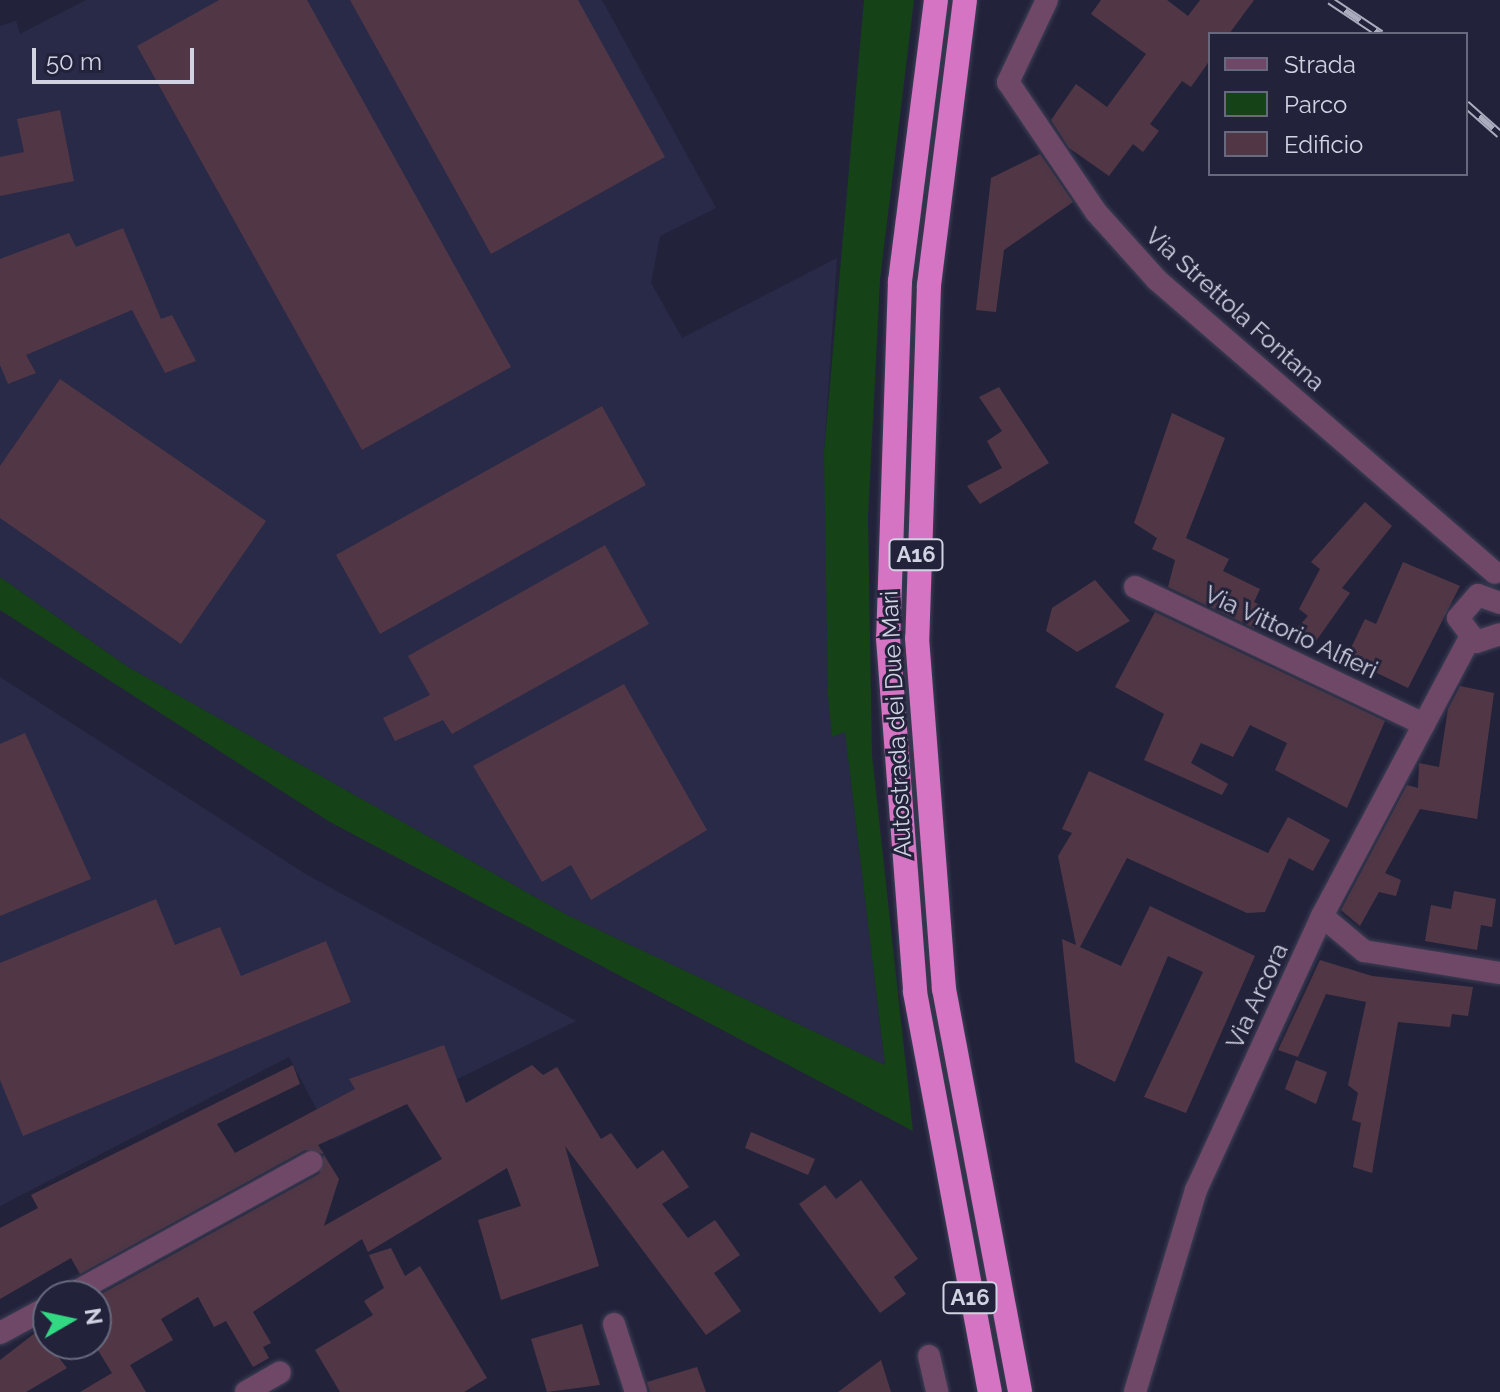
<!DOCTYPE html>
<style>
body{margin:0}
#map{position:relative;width:1500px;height:1392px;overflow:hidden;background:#22233b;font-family:Raleway,sans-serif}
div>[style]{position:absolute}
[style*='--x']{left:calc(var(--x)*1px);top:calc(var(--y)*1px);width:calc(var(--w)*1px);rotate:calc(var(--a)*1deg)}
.built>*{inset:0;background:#282a48}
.green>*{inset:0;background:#164217}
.building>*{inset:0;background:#513745}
.roads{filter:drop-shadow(0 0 2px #3e3f56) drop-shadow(0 0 2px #3e3f56)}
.minor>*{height:22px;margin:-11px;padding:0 11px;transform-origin:11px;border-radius:11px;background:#6f4867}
.highway>*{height:24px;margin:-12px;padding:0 12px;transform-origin:12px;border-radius:12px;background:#d474c3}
.rail>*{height:9px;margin-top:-4.5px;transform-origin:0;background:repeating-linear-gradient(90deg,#22233b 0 18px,#abadbf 0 36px);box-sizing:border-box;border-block:2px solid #abadbf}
span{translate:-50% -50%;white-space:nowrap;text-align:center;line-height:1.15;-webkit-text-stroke:6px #22233b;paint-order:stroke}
.shield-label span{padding:2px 6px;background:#22233b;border:2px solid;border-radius:6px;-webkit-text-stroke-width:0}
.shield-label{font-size:22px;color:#d1d3e3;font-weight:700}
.street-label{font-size:24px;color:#d1d3e3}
.legend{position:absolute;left:1208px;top:32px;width:260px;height:144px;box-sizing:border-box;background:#22233b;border:2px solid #68697e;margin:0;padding:10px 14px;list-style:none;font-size:24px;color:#d1d3e3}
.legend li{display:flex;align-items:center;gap:16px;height:40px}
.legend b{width:40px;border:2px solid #68697e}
.north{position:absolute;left:32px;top:1280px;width:80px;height:80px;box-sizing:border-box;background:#22233b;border:2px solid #68697e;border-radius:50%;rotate:81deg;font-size:22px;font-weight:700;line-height:32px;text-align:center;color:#d1d3e3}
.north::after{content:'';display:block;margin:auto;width:28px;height:36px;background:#32d882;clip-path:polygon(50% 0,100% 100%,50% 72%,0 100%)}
.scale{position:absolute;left:32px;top:48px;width:162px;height:36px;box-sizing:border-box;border:4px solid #d1d3e3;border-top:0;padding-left:10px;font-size:24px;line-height:28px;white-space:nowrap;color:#d1d3e3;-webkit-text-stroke:6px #22233b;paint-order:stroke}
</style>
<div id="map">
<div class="built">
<i style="clip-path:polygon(86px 0,602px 0,716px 208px,660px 236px,651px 283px,682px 338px,837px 258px,824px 452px,833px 736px,845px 731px,885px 1065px,567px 915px,128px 667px,0 577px,0 26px,16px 21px,20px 34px)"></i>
<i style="clip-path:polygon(0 677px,307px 875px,576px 1021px,333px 1140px,289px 1057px,0 1206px)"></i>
</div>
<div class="green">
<i style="clip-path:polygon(864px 0,914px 0,880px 280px,868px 517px,872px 755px,913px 1131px,330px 822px,0 610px,0 577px,128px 667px,567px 915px,885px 1065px,845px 732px,832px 737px,828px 695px,824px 452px)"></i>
</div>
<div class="building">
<i style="clip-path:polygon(219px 0,307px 0,511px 367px,362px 450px,137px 46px)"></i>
<i style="clip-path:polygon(350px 0,578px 0,665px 157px,491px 254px)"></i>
<i style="clip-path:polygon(1101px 0,1167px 0,1188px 16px,1200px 0,1254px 0,1229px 34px,1210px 34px,1210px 60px,1191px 87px,1182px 81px,1150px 124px,1159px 131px,1143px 152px,1133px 144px,1109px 176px,1069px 148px,1051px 120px,1076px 84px,1107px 107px,1146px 54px,1091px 14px)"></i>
<i style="clip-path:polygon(60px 110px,74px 181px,0 196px,0 157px,24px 152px,17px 119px)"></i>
<i style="clip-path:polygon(1040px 154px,1073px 202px,1004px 250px,996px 312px,976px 310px,991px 178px)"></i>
<i style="clip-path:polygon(123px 228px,161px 319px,172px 315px,196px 361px,165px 373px,132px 310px,26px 355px,36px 373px,8px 384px,0 365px,0 259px,69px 233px,76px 247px)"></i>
<i style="clip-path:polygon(60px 379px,266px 521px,181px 644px,0 518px,0 466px)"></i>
<i style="clip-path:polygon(999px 387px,1049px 463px,980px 504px,967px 486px,1002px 468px,987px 441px,1002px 431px,979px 397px)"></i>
<i style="clip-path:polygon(602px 406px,646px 485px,380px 634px,336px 555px)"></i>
<i style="clip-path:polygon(1172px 413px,1225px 438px,1186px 538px,1229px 559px,1223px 571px,1260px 589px,1254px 602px,1264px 607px,1254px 628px,1168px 587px,1175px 560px,1152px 549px,1157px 538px,1134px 523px)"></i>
<i style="clip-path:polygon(1365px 502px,1392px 526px,1342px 588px,1350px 593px,1316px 641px,1297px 628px,1308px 616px,1299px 609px,1320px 569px,1311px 562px)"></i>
<i style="clip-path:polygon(605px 545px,649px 624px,452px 734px,443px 720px,395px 741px,383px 718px,430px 695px,408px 656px)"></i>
<i style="clip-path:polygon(1403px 562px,1460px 586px,1408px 688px,1346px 658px,1365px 619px,1376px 624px)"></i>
<i style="clip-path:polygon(1095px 580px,1130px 621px,1077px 652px,1046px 631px,1052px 608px)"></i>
<i style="clip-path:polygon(1155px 612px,1385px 721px,1347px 808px,1275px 770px,1287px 743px,1250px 725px,1233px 757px,1201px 743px,1191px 763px,1228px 784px,1222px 795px,1144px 760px,1164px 714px,1115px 687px)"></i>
<i style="clip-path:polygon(624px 684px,707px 830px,591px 900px,571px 865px,542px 882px,473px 766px)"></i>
<i style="clip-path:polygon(1460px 686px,1494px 693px,1477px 819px,1420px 809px,1385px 873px,1401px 880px,1396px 896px,1379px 892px,1360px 926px,1341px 910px,1407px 785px,1418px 788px,1419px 763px,1439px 767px,1448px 709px)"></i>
<i style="clip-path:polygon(25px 733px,91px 879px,0 916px,0 744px)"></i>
<i style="clip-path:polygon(1089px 771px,1268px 853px,1288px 817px,1330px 840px,1313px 871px,1289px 858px,1265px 912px,1247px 913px,1127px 858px,1080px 947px,1121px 966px,1150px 906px,1255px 956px,1186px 1113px,1144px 1097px,1203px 972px,1168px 956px,1115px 1082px,1075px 1062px,1062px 939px,1076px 945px,1058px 856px,1072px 833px,1062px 829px)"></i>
<i style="clip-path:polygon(1454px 891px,1496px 899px,1492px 927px,1481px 925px,1477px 950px,1425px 941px,1431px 905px,1451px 909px)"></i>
<i style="clip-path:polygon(156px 899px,175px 945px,220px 927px,241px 976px,326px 941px,351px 1002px,23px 1136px,0 1080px,0 963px)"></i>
<i style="clip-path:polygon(1320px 960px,1372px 976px,1473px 987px,1468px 1016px,1452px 1014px,1450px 1027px,1398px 1022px,1372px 1173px,1353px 1167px,1361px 1123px,1352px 1120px,1358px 1093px,1348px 1085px,1366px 1002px,1326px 994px,1298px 1057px,1278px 1050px)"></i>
<i style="clip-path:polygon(444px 1045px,466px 1103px,532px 1065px,543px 1075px,557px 1067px,601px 1139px,611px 1133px,637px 1169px,663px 1150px,689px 1187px,662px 1204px,688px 1238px,715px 1220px,740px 1255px,714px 1273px,741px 1311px,706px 1335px,565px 1146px,599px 1266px,501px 1300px,478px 1220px,521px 1206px,507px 1168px,368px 1252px,362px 1239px,253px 1312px,271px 1343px,263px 1347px,269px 1358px,253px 1367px,226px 1321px,214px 1327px,198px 1297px,161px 1319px,173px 1340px,130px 1365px,146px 1392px,80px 1392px,112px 1373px,96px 1347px,96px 1297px,319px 1174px,324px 1155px,339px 1179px,324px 1226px,442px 1159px,407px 1104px,318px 1145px,324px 1154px,305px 1150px,80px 1274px,71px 1258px,0 1299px,0 1228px,38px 1208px,31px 1195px,293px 1065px,300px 1084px,217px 1124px,235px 1153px,355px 1089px,349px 1079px)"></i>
<i style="clip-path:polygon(1296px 1060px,1327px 1072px,1316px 1104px,1285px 1089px)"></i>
<i style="clip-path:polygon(751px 1132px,815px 1159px,808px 1175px,745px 1148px)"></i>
<i style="clip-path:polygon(861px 1180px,918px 1259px,894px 1277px,906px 1294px,880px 1313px,799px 1204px,825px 1185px,836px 1199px)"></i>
<i style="clip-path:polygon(391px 1248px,405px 1276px,420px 1266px,487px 1378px,464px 1392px,340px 1392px,315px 1350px,373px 1315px,364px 1301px,384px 1288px,369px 1255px)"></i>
<i style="clip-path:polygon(48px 1323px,48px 1344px,67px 1368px,26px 1392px,0 1392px,0 1360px)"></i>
<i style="clip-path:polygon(582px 1324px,600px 1385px,547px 1392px,531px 1339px)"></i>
<i style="clip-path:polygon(881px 1360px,891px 1392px,838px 1392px)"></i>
<i style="clip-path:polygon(697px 1367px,706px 1392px,650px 1392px,647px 1382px)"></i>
</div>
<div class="roads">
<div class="minor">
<i style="--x:1047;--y:0;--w:91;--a:115.4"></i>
<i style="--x:1008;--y:82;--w:157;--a:55.9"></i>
<i style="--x:1096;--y:212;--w:91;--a:48.1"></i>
<i style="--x:1157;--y:280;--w:447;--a:40.9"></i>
<i style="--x:1135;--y:587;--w:320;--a:25.4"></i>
<i style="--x:1500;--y:603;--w:23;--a:-160"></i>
<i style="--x:1478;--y:595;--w:30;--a:131"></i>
<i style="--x:1458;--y:618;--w:30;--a:53"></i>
<i style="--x:1476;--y:642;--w:25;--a:-18"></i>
<i style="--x:1322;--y:916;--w:55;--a:39.8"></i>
<i style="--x:1364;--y:951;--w:138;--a:9.2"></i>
<i style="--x:68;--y:1296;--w:278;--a:-28.8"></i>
<i style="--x:614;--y:1324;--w:71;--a:72.1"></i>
<i style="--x:0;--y:1333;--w:55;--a:-28.4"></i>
<i style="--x:929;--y:1356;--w:37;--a:77"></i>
<i style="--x:246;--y:1392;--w:39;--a:-30"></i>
<i style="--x:1135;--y:1392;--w:211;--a:-73.2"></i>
<i style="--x:1196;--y:1190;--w:302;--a:-65.3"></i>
<i style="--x:1322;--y:916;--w:314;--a:-62"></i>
</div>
<div class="highway">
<i style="--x:936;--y:0;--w:283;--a:97.3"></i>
<i style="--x:900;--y:281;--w:357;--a:91.9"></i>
<i style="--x:888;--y:638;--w:355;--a:85.6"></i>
<i style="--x:915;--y:992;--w:407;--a:79.4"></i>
<i style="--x:965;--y:0;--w:287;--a:97.2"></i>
<i style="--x:929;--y:285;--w:353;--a:91.9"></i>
<i style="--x:917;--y:638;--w:352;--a:85.6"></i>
<i style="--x:944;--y:989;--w:410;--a:79.3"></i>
</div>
</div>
<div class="rail">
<i style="--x:1330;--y:0;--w:61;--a:33.7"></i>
<i style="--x:1466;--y:104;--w:45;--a:41.4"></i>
</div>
<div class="shield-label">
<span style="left:916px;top:555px">A16</span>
<span style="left:970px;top:1298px">A16</span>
</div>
<div class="street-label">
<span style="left:1235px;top:309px;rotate:42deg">Via Strettola Fontana</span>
<span style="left:1291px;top:632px;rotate:25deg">Via Vittorio Alfieri</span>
<span style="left:896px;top:724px;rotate:-93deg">Autostrada dei Due Mari</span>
<span style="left:1257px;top:996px;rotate:-65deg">Via Arcora</span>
</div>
<ul class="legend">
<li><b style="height:10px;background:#6f4867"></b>Strada</li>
<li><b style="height:22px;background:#164217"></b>Parco</li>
<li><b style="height:22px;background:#513745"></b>Edificio</li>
</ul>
<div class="north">N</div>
<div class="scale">50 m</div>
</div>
